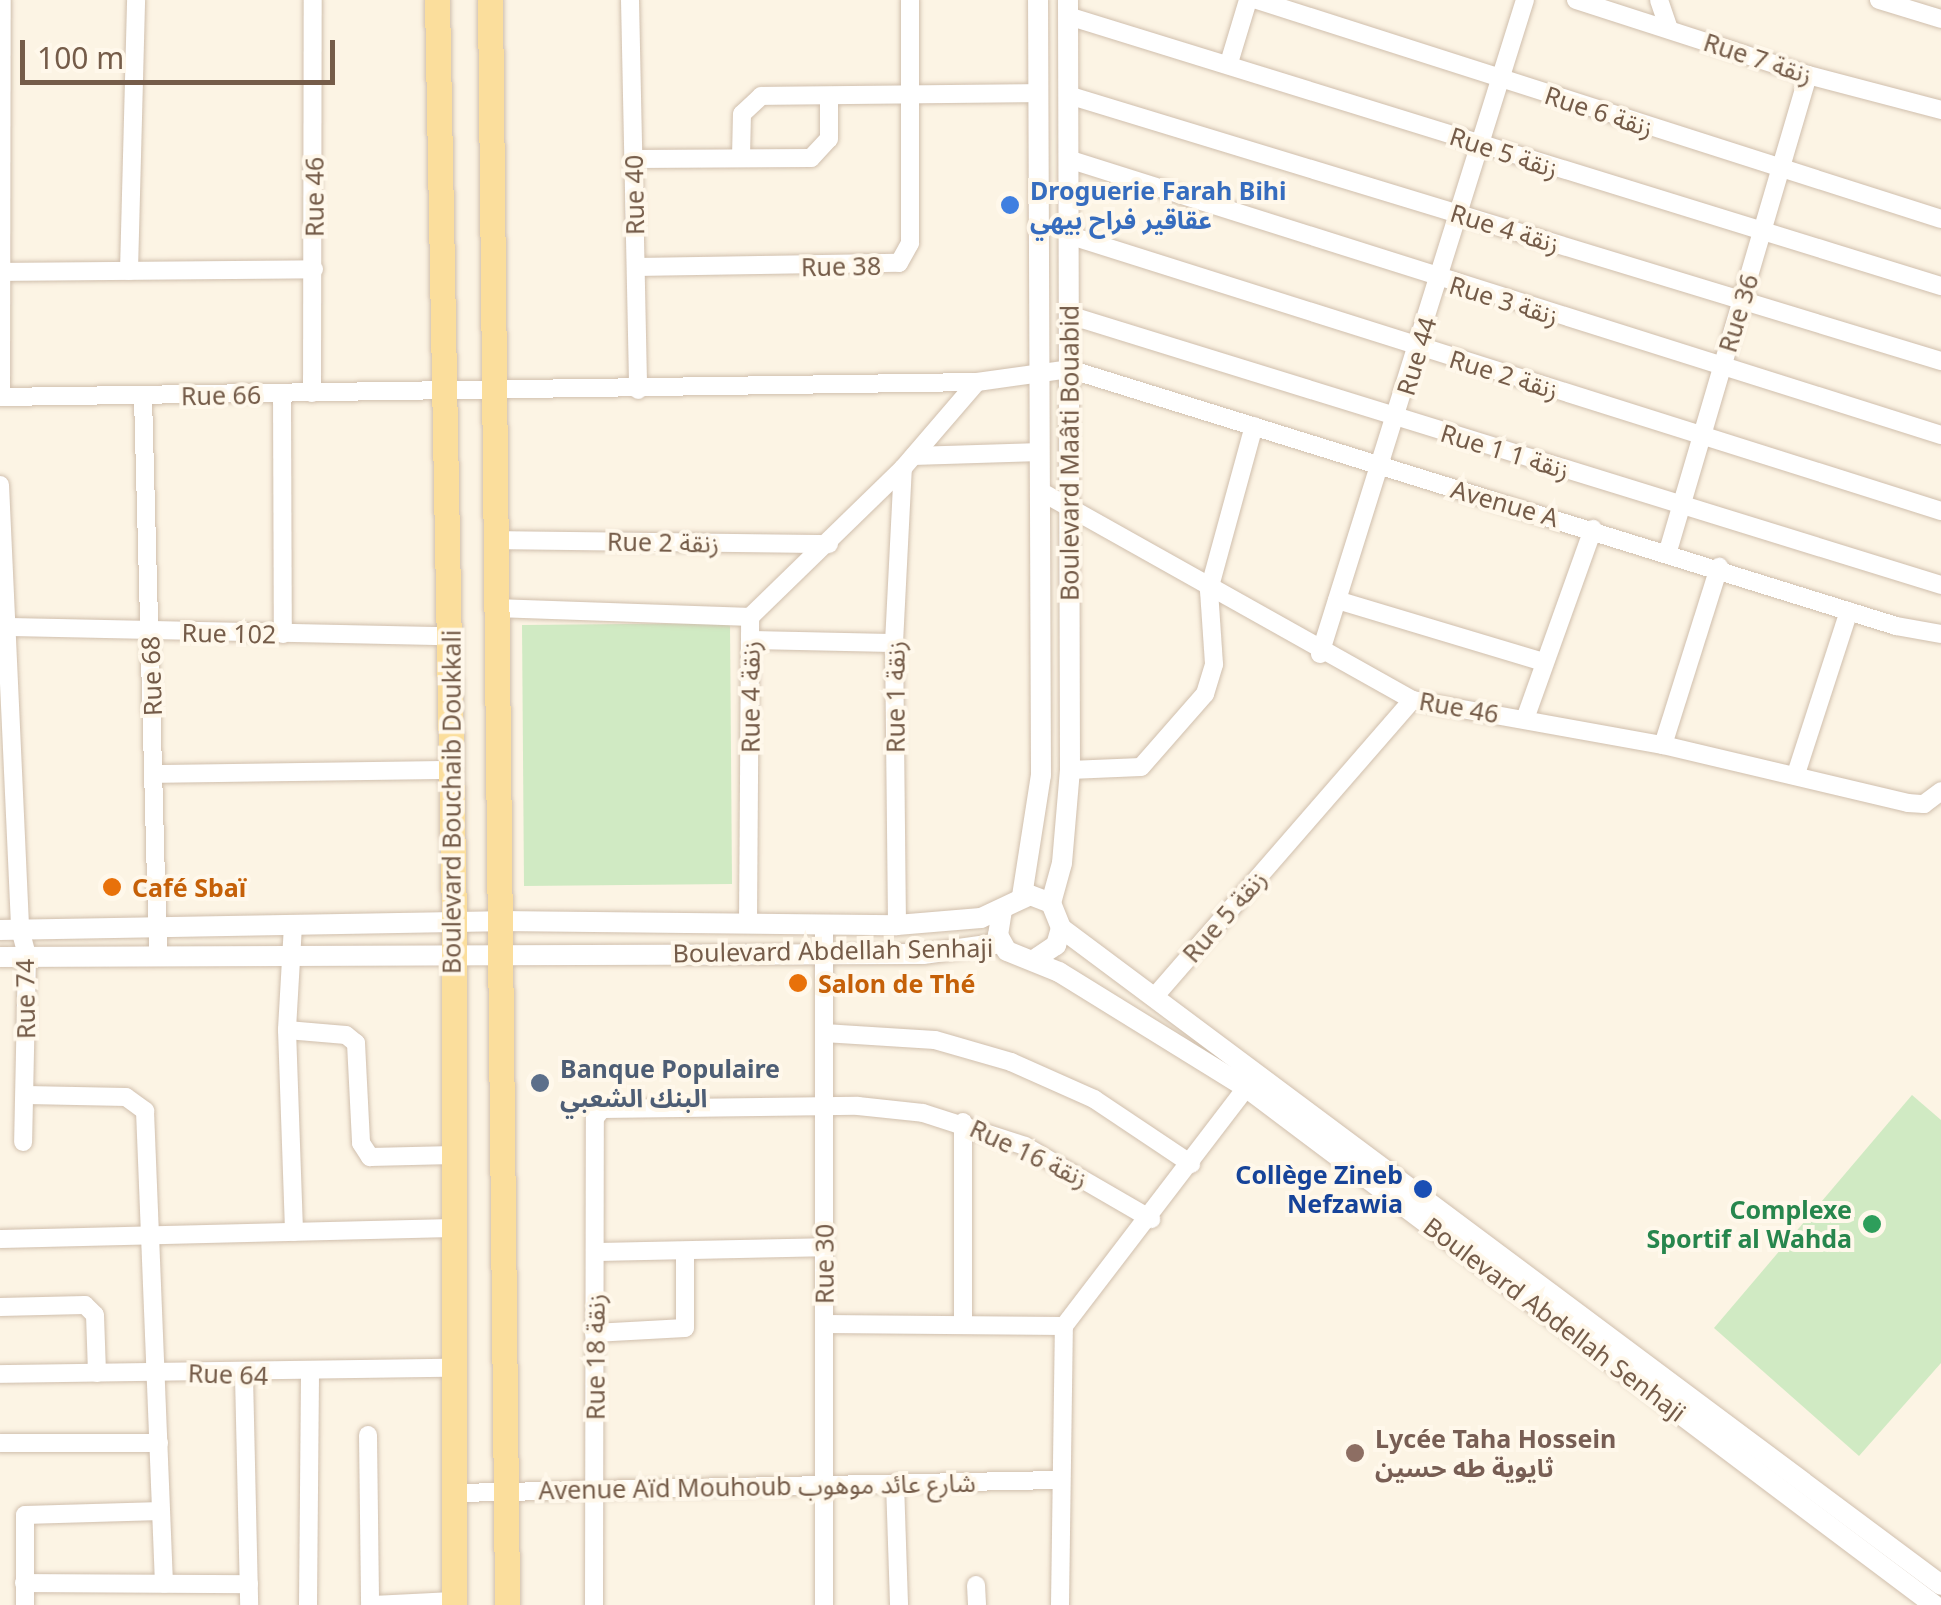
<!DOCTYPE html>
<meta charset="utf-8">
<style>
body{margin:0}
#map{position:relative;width:1941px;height:1605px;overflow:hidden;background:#fcf4e4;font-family:"Noto Sans","Noto Sans Arabic",sans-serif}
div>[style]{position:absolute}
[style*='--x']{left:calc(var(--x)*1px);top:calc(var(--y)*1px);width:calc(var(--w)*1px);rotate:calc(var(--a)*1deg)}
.green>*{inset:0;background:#d0eac3}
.roads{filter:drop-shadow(0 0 2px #d0bfad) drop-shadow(0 0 2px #d0bfad)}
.minor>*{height:18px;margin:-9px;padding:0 9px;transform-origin:9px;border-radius:9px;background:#fff}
.tertiary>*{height:20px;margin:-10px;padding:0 10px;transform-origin:10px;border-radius:10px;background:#fff}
.primary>*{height:25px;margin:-12.5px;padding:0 12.5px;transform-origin:12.5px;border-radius:12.5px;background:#fbde9c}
.dots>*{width:28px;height:28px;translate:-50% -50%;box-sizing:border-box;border:5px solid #fff8eb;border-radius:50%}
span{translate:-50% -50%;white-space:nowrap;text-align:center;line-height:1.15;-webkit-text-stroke:8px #fff8eb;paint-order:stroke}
.street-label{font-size:25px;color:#755c49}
.shop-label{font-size:25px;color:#366cbe;font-weight:700}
.left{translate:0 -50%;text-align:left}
.food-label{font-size:25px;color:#c56008;font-weight:700}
.service-label{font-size:25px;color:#4e5e75;font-weight:700}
.transit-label{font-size:25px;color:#164399;font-weight:700}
.right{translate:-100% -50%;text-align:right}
.leisure-label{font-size:25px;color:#27864d;font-weight:700}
.education-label{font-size:25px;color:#785e54;font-weight:700}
.scale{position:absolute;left:20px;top:40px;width:315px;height:45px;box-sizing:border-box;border:5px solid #755c49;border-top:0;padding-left:12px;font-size:30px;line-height:35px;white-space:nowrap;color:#755c49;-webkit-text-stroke:8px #fff8eb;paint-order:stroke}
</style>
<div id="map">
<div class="green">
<i style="clip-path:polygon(730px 623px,732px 884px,524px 886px,522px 625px)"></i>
<i style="clip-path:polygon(1912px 1095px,1941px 1120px,1941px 1363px,1859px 1456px,1714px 1328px)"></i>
</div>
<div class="roads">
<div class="minor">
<i style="--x:630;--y:0;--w:390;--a:88.8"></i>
<i style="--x:1257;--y:0;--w:718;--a:17.75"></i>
<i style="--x:1576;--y:0;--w:244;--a:17.9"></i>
<i style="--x:1808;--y:75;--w:138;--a:14.7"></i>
<i style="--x:1659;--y:0;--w:31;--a:71"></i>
<i style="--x:1879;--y:0;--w:65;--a:17"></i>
<i style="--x:1068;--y:16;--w:914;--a:17.19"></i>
<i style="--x:1229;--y:63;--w:66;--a:-73.2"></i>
<i style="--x:1068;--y:95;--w:913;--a:16.95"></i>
<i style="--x:741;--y:157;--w:43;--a:-88.7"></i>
<i style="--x:742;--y:114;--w:26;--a:-43"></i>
<i style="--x:761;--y:96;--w:277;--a:-0.6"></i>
<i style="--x:633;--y:159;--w:178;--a:-0.3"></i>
<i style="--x:811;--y:158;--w:26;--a:-47"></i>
<i style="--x:829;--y:139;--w:42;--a:-90"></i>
<i style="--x:1068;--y:159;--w:916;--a:17.54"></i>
<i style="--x:1068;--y:235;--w:916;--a:17.54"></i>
<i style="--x:636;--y:267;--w:263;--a:-0.9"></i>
<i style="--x:899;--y:263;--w:23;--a:-61"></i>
<i style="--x:910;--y:243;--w:243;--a:-90"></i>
<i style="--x:129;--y:271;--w:271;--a:-88.5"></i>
<i style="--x:1;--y:272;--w:313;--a:-0.5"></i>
<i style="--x:1069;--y:315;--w:913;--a:17.2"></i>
<i style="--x:312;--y:393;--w:393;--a:-89.9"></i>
<i style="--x:282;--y:394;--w:240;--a:89.8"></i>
<i style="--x:0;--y:397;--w:977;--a:-0.88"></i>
<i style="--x:1;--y:397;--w:397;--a:-89.9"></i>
<i style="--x:143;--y:397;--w:559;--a:88.46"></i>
<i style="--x:914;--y:456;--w:126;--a:-1.8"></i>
<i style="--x:0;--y:485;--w:444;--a:87.4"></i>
<i style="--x:20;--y:929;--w:28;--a:75"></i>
<i style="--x:27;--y:956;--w:186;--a:91.2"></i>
<i style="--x:1040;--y:491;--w:427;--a:29.3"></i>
<i style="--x:1412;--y:700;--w:255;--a:10.2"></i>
<i style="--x:1663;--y:745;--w:252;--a:13.3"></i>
<i style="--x:1908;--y:803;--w:16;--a:4"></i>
<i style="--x:1924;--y:804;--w:21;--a:-37"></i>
<i style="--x:497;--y:540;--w:332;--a:0.7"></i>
<i style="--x:1668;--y:551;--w:496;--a:-73.6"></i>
<i style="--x:1337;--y:600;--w:216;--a:16.7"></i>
<i style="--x:497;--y:608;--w:253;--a:2"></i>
<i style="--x:8;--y:627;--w:442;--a:1.2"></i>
<i style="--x:750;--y:640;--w:144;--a:1.2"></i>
<i style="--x:1320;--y:654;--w:685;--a:-72.6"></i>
<i style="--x:1525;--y:719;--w:202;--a:-70.3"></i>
<i style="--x:1663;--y:745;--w:187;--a:-72.5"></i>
<i style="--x:1070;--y:770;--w:71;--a:-2.4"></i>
<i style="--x:1141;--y:767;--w:97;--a:-48.8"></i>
<i style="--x:1205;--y:694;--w:31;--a:-73"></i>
<i style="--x:1214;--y:664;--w:74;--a:-93.9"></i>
<i style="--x:1209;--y:590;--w:170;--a:-74.7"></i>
<i style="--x:154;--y:774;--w:297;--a:-0.8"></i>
<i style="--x:1796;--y:774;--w:171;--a:-72"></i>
<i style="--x:748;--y:923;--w:306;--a:-89.6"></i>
<i style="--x:750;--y:617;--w:214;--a:-44.2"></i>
<i style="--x:903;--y:468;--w:113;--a:-49.3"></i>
<i style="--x:977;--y:382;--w:93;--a:-8"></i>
<i style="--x:1069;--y:369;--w:866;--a:17.26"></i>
<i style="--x:1896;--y:626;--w:46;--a:10.1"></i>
<i style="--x:824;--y:924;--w:681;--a:90"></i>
<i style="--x:293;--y:925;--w:105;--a:93.3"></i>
<i style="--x:287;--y:1030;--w:202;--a:88"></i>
<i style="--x:897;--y:925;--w:282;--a:-90.6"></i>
<i style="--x:894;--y:643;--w:175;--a:-87.1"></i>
<i style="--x:1155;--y:996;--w:392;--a:-49"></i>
<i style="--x:287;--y:1030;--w:59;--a:4.8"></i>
<i style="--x:346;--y:1035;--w:13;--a:39"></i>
<i style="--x:356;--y:1043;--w:100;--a:87.1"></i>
<i style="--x:361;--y:1143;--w:17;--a:57"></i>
<i style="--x:370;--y:1157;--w:84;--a:-1.4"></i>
<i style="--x:824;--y:1033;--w:111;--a:3.6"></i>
<i style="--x:935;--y:1040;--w:79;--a:16.1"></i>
<i style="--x:1011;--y:1062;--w:91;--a:24"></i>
<i style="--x:1094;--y:1099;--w:117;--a:33.8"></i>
<i style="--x:26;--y:1095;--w:100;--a:1.1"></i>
<i style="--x:126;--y:1097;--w:24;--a:36"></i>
<i style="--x:145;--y:1111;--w:473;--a:87.7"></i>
<i style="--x:0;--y:1239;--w:454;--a:-1.4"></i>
<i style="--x:595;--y:1252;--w:230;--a:-1.2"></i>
<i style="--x:0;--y:1307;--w:85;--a:-1.3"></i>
<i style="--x:85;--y:1305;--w:14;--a:45"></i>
<i style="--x:95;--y:1315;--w:58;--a:88"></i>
<i style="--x:824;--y:1324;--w:240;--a:0.5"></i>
<i style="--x:963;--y:1325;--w:203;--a:-90"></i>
<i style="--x:594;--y:1333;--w:91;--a:-3.1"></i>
<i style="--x:685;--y:1328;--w:77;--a:-90"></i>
<i style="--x:0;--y:1374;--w:456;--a:-0.8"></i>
<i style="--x:244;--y:1376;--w:229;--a:88.7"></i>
<i style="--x:368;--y:1435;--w:170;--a:89.3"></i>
<i style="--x:0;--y:1443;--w:159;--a:0"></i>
<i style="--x:895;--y:1483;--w:122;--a:88.1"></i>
<i style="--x:456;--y:1493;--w:602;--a:-1.24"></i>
<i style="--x:24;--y:1583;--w:225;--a:0.3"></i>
<i style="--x:976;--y:1585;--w:20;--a:87"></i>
<i style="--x:25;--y:1605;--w:90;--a:-90"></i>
<i style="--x:25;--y:1515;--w:136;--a:-1.7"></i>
<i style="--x:308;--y:1605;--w:230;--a:-89.5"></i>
<i style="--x:372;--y:1605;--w:82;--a:-2.8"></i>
<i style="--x:594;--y:1605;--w:487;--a:-89.9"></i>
<i style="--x:595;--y:1118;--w:11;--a:-52"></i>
<i style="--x:602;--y:1109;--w:256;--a:-0.7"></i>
<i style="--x:858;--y:1106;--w:65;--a:6.1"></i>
<i style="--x:923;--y:1113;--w:107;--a:17.9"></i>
<i style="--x:1025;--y:1146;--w:146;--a:30.1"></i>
<i style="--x:1060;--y:1605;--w:279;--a:-89.2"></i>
<i style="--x:1064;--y:1326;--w:311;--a:-52.6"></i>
</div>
<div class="tertiary">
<i style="--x:1022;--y:896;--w:122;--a:-81.1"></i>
<i style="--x:1041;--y:775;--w:775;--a:-90.22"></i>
<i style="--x:1051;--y:903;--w:41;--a:-74.6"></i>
<i style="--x:1062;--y:863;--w:93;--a:-85.1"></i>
<i style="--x:1070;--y:770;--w:770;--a:-90.15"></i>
<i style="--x:1002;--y:910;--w:25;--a:99"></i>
<i style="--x:998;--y:935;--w:18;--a:61"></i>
<i style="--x:1007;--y:951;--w:56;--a:22"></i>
<i style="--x:1059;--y:972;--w:221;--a:31.7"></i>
<i style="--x:1247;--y:1088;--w:860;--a:36.96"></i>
<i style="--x:1061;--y:928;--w:1098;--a:36.74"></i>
<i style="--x:0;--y:930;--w:498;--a:-1"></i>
<i style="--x:498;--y:921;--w:399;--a:0.6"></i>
<i style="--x:897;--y:925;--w:84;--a:-4.8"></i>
<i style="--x:981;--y:918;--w:54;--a:-25.1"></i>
<i style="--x:1030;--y:895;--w:22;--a:21"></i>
<i style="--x:1051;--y:903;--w:27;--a:68"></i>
<i style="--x:1061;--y:928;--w:18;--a:106"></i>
<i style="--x:1056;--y:945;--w:25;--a:146"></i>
<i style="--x:0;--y:957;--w:923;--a:-0.19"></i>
<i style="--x:923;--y:954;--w:79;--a:-8"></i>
</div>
<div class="primary">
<i style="--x:437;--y:0;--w:921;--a:88.94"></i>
<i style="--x:454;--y:921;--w:684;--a:90"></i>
<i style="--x:490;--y:0;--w:1605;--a:89.39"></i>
</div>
</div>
<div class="dots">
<i style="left:1010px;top:205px;background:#3f7fe0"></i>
<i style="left:112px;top:887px;background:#e8710a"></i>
<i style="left:798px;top:983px;background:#e8710a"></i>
<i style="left:540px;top:1083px;background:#5c6f8a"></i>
<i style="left:1423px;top:1189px;background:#1a4fb4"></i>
<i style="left:1872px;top:1224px;background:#2e9e5b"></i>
<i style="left:1355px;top:1453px;background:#8d6e63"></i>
</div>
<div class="street-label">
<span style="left:1758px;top:58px;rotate:18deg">Rue 7 زنقة</span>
<span style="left:1599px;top:111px;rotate:18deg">Rue 6 زنقة</span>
<span style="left:1504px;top:152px;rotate:18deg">Rue 5 زنقة</span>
<span style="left:634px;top:195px;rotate:-91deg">Rue 40</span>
<span style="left:314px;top:197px;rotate:-90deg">Rue 46</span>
<span style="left:1505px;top:228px;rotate:17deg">Rue 4 زنقة</span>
<span style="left:841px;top:266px;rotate:-1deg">Rue 38</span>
<span style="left:1504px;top:300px;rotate:17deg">Rue 3 زنقة</span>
<span style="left:1738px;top:313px;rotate:-73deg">Rue 36</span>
<span style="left:1416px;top:356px;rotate:-73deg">Rue 44</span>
<span style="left:1504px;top:374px;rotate:17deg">Rue 2 زنقة</span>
<span style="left:221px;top:395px;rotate:-1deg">Rue 66</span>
<span style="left:1505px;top:451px;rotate:17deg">Rue 1 زنقة 1</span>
<span style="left:1069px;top:453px;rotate:-90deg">Boulevard Maâti Bouabid</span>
<span style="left:1505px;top:503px;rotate:16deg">Avenue A</span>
<span style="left:663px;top:542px;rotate:1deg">Rue 2 زنقة</span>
<span style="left:229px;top:633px;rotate:1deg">Rue 102</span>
<span style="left:151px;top:676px;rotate:-92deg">Rue 68</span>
<span style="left:750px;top:697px;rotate:-90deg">Rue 4 زنقة</span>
<span style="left:895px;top:697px;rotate:-90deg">Rue 1 زنقة</span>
<span style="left:1459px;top:707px;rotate:10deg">Rue 46</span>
<span style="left:451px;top:802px;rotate:-90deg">Boulevard Bouchaib Doukkali</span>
<span style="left:1224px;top:916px;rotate:-49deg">Rue 5 زنقة</span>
<span style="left:833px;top:950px;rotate:-1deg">Boulevard Abdellah Senhaji</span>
<span style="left:25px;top:999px;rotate:-91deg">Rue 74</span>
<span style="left:1029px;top:1153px;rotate:25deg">Rue 16 زنقة</span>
<span style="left:824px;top:1264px;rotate:-90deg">Rue 30</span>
<span style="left:1555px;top:1319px;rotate:37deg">Boulevard Abdellah Senhaji</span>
<span style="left:595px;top:1357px;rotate:-90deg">Rue 18 زنقة</span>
<span style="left:228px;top:1374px;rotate:2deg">Rue 64</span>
<span style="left:757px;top:1486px;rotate:-1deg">Avenue Aïd Mouhoub شارع عائد موهوب</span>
</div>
<div class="shop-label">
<span class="left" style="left:1030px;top:205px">Droguerie Farah Bihi<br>عقاقير فراح بيهي</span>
</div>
<div class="food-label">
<span class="left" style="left:132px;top:887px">Café Sbaï</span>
<span class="left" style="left:818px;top:983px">Salon de Thé</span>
</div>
<div class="service-label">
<span class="left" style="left:560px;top:1083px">Banque Populaire<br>البنك الشعبي</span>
</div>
<div class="transit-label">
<span class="right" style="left:1403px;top:1189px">Collège Zineb<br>Nefzawia</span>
</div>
<div class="leisure-label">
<span class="right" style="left:1852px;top:1224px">Complexe<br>Sportif al Wahda</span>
</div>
<div class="education-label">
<span class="left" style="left:1375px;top:1453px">Lycée Taha Hossein<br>ثايوية طه حسين</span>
</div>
<div class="scale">100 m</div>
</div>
